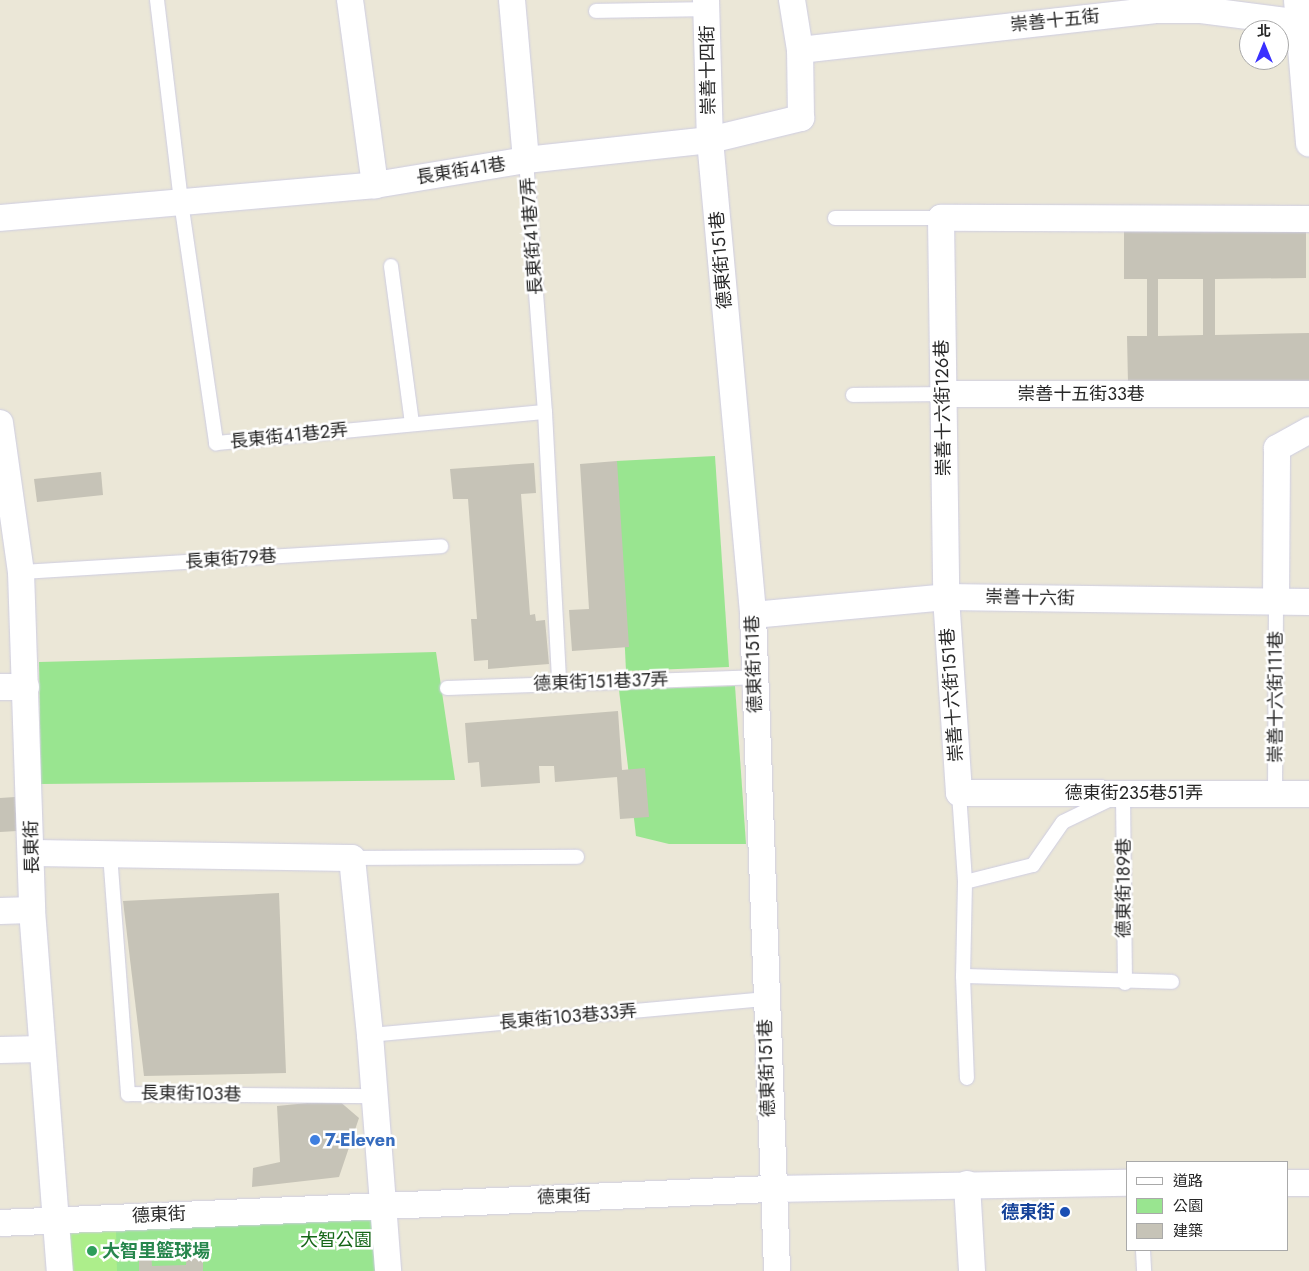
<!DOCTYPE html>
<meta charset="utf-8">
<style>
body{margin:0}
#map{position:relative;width:1309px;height:1271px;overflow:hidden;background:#ebe7d7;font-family:Jost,"Noto Sans TC",sans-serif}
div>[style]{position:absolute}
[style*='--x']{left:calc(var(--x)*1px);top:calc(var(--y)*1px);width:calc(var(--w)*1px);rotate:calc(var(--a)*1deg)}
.green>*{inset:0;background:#99e590}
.pitch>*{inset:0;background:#adee8b}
.building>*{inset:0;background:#c6c3b7}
.roads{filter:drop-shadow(0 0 1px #cecde2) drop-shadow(0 0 1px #cecde2)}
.lane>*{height:14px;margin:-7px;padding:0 7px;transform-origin:7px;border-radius:7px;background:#fff}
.street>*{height:26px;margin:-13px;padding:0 13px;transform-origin:13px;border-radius:13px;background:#fff}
.dots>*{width:14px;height:14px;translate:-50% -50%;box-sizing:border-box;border:2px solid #fff;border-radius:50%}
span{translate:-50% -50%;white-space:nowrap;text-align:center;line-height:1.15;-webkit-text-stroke:5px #fff;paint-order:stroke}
.street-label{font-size:18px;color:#272727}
.shop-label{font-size:18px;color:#366cbe;font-weight:700}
.left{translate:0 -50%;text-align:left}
.transit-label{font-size:18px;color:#164399;font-weight:700}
.right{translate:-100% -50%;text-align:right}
.park-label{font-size:18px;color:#156617}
.leisure-label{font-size:18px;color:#27864d;font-weight:700}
.legend{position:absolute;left:1126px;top:1161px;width:162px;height:90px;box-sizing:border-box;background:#fff;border:1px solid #a9a9a9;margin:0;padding:6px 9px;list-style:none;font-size:15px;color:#272727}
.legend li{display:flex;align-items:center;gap:10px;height:25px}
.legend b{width:25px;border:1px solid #a9a9a9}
.north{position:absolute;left:1239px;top:20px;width:50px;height:50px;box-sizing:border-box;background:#fff;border:1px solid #a9a9a9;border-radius:50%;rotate:0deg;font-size:14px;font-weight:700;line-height:20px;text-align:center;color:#272727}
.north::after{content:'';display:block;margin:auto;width:18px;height:22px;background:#3930ff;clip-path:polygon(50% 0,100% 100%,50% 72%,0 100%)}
</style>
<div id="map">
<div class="green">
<i style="clip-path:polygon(715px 456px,729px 667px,626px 671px,616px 461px)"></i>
<i style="clip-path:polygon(436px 652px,455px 780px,41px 784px,39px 662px)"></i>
<i style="clip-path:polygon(735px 686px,746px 844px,669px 844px,636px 836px,619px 690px)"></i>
<i style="clip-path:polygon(374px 1207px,377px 1271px,64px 1271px,62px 1227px)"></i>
</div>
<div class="pitch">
<i style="clip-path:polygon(116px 1231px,117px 1271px,68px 1271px,67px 1232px)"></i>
</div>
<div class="building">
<i style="clip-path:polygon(evenodd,1124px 226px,1306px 226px,1306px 278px,1215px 279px,1215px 335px,1309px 333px,1309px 381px,1128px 384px,1127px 336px,1147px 336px,1147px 279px,1124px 279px,1124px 226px,1158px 279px,1203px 279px,1203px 335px,1158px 336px,1158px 279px)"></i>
<i style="clip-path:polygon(617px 461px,629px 647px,572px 651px,569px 610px,589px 609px,580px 464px)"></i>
<i style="clip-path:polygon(534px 463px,536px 493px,521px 494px,530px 615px,535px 614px,536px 621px,545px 620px,549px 664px,488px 669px,488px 660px,474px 661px,471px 619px,477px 619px,468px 499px,453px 499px,450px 469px)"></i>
<i style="clip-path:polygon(101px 472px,103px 495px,37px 502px,34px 479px)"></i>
<i style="clip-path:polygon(618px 711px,622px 770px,645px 768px,649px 817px,620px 819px,617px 777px,555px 782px,554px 766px,539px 766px,540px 783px,481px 787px,479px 762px,468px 763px,465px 723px)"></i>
<i style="clip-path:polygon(15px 797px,17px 831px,0 832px,0 798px)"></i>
<i style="clip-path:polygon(279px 893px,286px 1073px,144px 1076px,123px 901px)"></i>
<i style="clip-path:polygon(338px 1100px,359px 1118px,339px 1177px,252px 1187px,253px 1168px,280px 1162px,277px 1106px)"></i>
<i style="clip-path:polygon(203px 1244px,203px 1271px,139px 1271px,139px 1252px,145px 1249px,151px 1250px,152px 1266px,186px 1265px,187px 1245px)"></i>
</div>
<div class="roads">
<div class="lane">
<i style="--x:157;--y:0;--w:203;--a:83.2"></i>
<i style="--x:181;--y:202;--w:244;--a:81.7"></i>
<i style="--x:216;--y:443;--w:330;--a:-5.4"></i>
<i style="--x:596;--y:11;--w:111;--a:-1"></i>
<i style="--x:526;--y:160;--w:253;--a:85.7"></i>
<i style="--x:545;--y:412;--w:271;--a:87"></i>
<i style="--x:835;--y:218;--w:106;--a:0"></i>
<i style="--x:391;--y:266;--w:158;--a:82.4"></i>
<i style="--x:853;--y:395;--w:89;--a:-0.6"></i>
<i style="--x:21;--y:572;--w:421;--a:-3.5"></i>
<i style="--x:447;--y:688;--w:308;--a:-2"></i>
<i style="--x:959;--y:793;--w:89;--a:86.1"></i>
<i style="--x:965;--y:882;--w:94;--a:91.2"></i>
<i style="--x:963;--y:976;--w:102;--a:87.8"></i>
<i style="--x:1275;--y:794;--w:193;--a:-89.7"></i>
<i style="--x:110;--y:854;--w:241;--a:85.7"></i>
<i style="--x:128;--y:1094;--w:246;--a:0.5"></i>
<i style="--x:352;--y:858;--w:225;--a:-0.3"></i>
<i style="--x:965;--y:882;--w:70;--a:-14"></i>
<i style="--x:1033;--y:865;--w:52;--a:-55.1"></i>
<i style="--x:1063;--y:822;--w:67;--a:-25.8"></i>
<i style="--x:1123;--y:793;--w:190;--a:89.4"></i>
<i style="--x:963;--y:976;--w:209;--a:1.6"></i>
<i style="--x:370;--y:1035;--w:397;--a:-5.2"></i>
<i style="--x:1143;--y:1250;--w:21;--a:87"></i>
</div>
<div class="street">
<i style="--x:350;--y:0;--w:187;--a:82.3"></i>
<i style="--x:512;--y:0;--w:161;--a:85"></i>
<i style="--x:706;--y:0;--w:140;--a:88.4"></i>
<i style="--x:710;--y:140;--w:477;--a:84.8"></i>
<i style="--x:753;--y:615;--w:656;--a:87.9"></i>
<i style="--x:1297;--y:0;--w:144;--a:85.2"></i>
<i style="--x:800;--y:50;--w:356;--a:-6.4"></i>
<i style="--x:1154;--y:10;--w:47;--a:0"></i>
<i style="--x:1201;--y:10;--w:109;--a:7.4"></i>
<i style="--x:0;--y:218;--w:376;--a:-5"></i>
<i style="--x:375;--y:185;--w:153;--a:-9.4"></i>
<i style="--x:526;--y:160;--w:185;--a:-6.2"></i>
<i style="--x:710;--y:140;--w:94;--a:-13.6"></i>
<i style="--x:801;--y:118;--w:68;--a:-90.8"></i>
<i style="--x:800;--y:50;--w:51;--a:-99.1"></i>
<i style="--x:1309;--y:219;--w:368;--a:-179.8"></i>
<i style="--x:941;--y:218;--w:379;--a:89.2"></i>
<i style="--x:946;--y:597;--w:196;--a:86.2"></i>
<i style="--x:959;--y:793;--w:350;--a:0.2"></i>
<i style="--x:942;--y:394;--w:367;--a:0"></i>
<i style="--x:0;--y:423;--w:150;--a:82"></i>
<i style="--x:21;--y:572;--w:338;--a:88.1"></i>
<i style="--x:32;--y:910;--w:362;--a:85.6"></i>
<i style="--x:1276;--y:601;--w:153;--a:-89.6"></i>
<i style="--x:1277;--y:448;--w:37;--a:-29"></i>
<i style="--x:753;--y:615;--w:194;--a:-5.3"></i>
<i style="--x:946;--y:597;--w:363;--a:0.8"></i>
<i style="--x:0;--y:687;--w:26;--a:0"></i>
<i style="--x:32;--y:853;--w:320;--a:0.9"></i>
<i style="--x:352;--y:858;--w:178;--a:84.2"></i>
<i style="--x:370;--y:1035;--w:237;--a:85.6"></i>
<i style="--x:0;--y:911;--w:32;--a:-2"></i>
<i style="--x:0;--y:1050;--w:41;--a:-1.4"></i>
<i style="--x:1288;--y:1183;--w:21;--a:0"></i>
<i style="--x:967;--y:1184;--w:87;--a:86.7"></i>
<i style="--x:0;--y:1223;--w:772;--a:-2.53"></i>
<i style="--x:771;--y:1189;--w:357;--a:-1"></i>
</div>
</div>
<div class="dots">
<i style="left:315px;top:1140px;background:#3f7fe0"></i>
<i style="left:1065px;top:1212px;background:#1a4fb4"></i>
<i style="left:92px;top:1251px;background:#2e9e5b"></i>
</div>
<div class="street-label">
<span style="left:1055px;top:21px;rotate:-6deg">崇善十五街</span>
<span style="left:708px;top:70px;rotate:-91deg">崇善十四街</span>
<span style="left:461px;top:171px;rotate:-9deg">長東街41巷</span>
<span style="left:532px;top:236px;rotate:-94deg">長東街41巷7弄</span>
<span style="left:721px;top:260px;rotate:-95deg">德東街151巷</span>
<span style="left:1081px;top:394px">崇善十五街33巷</span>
<span style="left:943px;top:408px;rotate:-91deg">崇善十六街126巷</span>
<span style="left:289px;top:436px;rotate:-6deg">長東街41巷2弄</span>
<span style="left:231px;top:559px;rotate:-4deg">長東街79巷</span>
<span style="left:1030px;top:598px;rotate:1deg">崇善十六街</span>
<span style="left:754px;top:664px;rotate:-92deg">德東街151巷</span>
<span style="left:601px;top:682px;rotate:-2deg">德東街151巷37弄</span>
<span style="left:952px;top:695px;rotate:-94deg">崇善十六街151巷</span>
<span style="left:1276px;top:697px;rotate:-90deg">崇善十六街111巷</span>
<span style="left:1134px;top:793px">德東街235巷51弄</span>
<span style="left:32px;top:847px;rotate:-91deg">長東街</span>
<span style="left:1124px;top:888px;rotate:-90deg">德東街189巷</span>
<span style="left:568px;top:1017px;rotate:-5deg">長東街103巷33弄</span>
<span style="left:767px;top:1068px;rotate:-92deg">德東街151巷</span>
<span style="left:191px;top:1094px;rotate:1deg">長東街103巷</span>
<span style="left:564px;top:1197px;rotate:-2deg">德東街</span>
<span style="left:159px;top:1215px;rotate:-3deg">德東街</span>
</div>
<div class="shop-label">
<span class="left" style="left:325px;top:1140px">7-Eleven</span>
</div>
<div class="transit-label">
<span class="right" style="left:1055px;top:1212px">德東街</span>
</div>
<div class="park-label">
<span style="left:336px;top:1240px">大智公園</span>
</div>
<div class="leisure-label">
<span class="left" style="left:102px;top:1251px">大智里籃球場</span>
</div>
<ul class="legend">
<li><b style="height:6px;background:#fff"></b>道路</li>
<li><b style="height:14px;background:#99e590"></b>公園</li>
<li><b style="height:14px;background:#c6c3b7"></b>建築</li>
</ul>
<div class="north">北</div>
</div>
